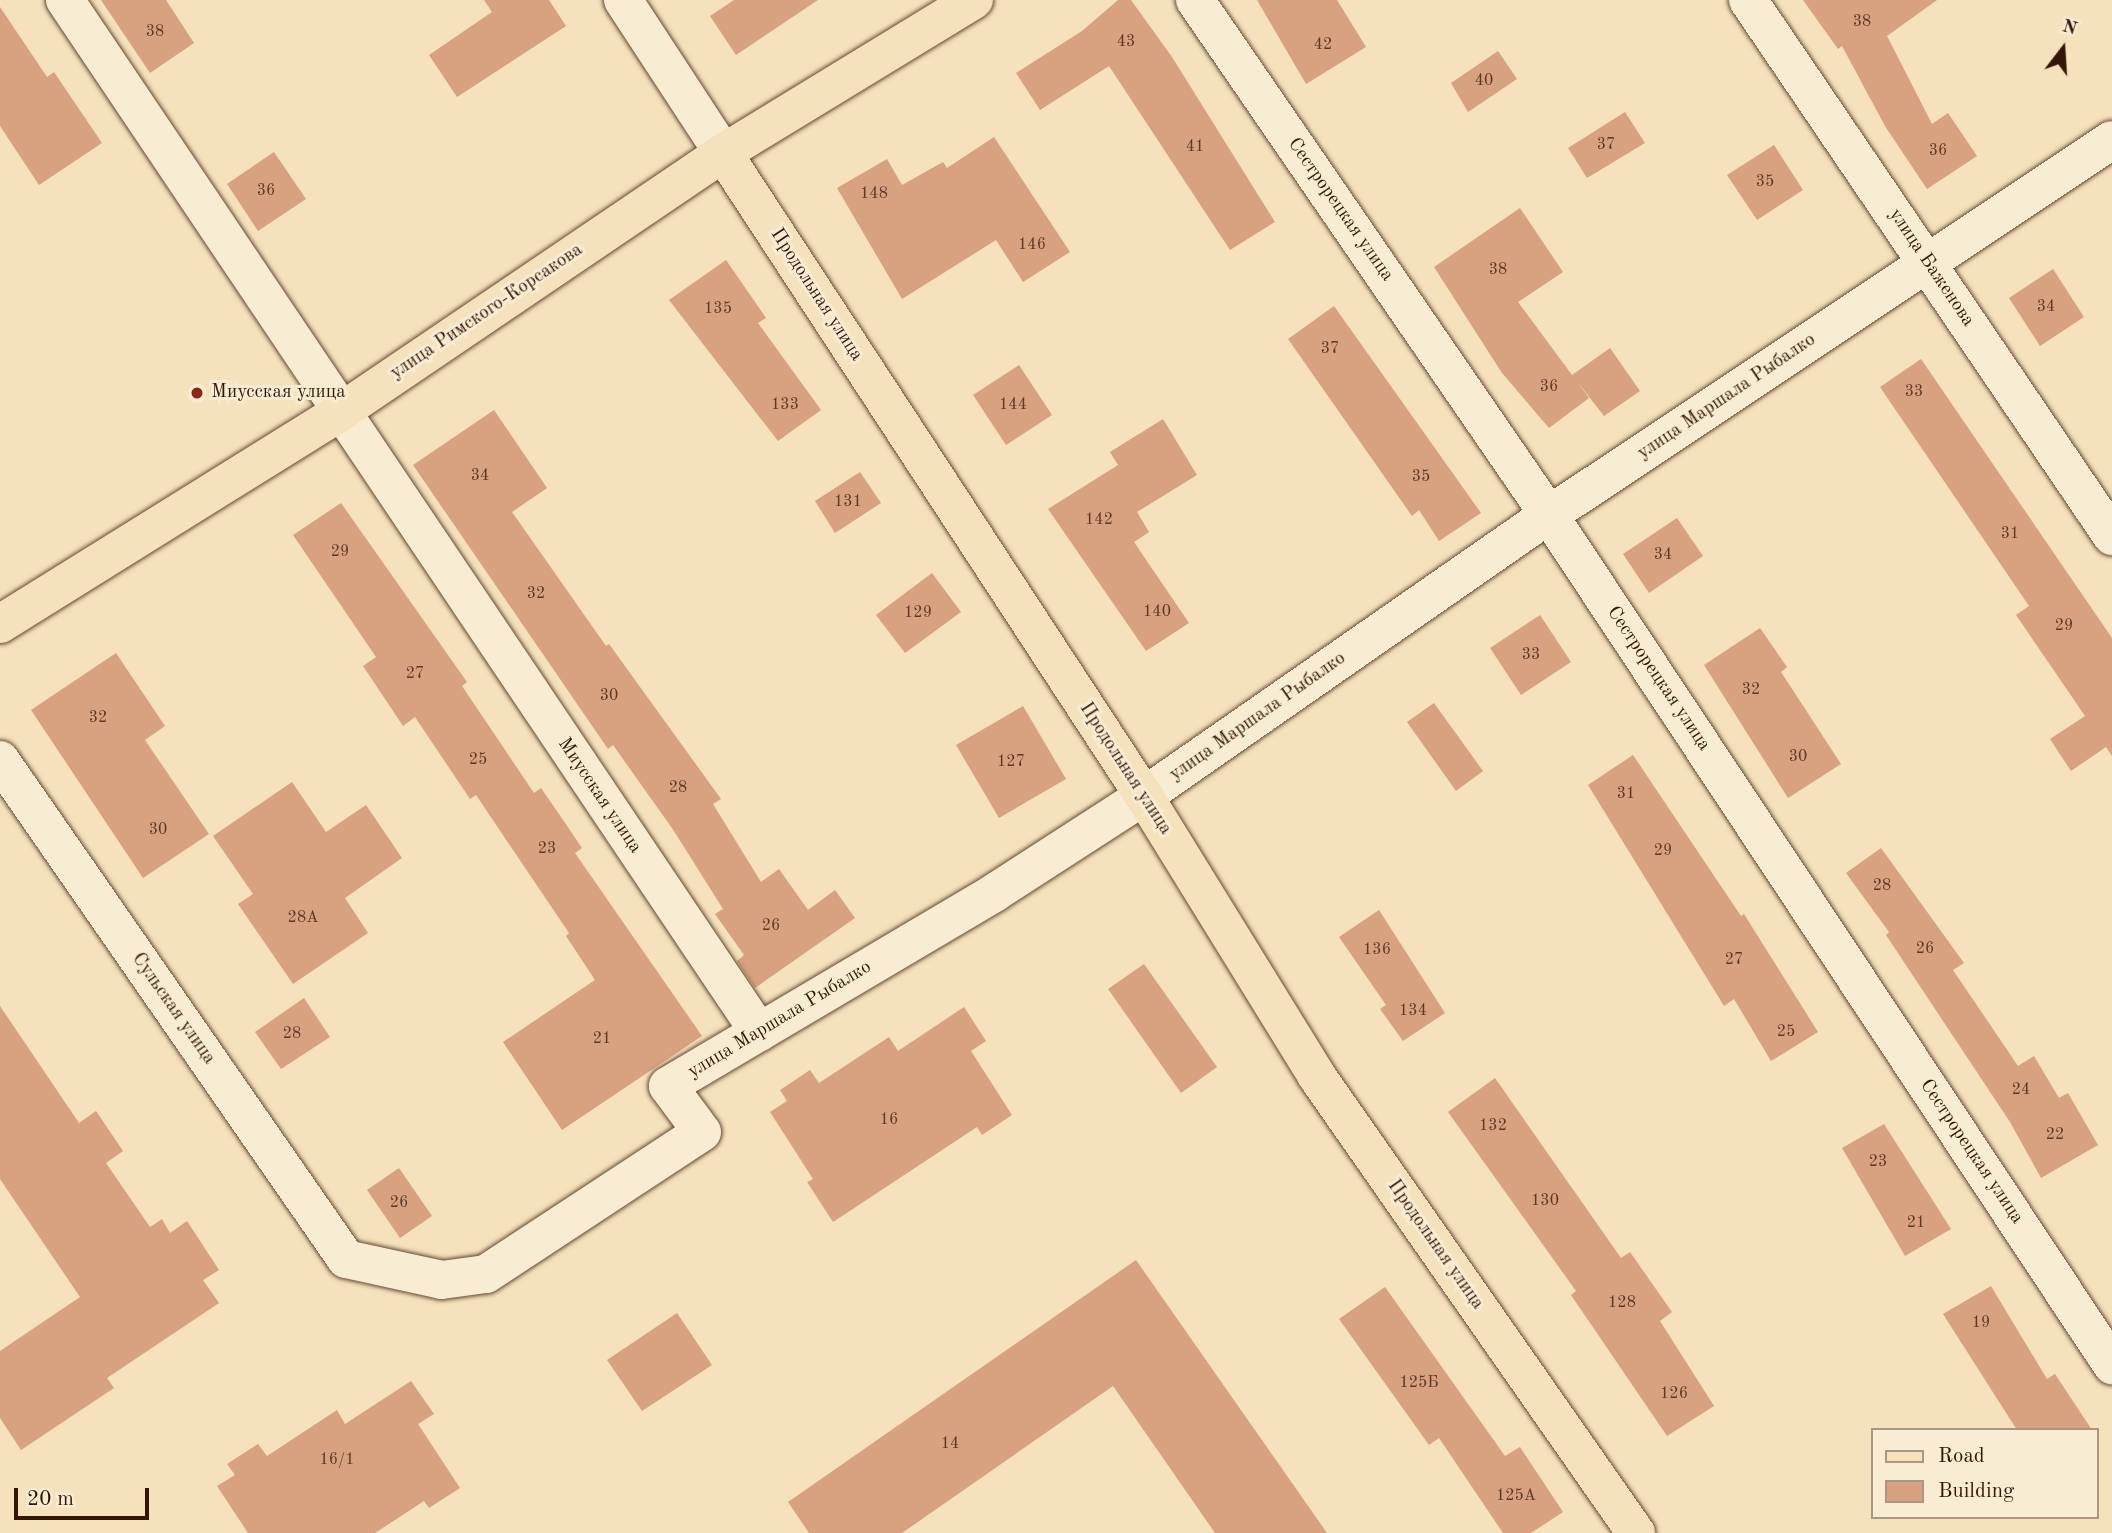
<!DOCTYPE html>
<meta charset="utf-8">
<style>
body{margin:0}
#map{position:relative;width:2112px;height:1533px;overflow:hidden;background:#f5e1bb;font-family:"Old Standard TT",serif}
div>[style]{position:absolute}
[style*='--x']{left:calc(var(--x)*1px);top:calc(var(--y)*1px);width:calc(var(--w)*1px);rotate:calc(var(--a)*1deg)}
.building>*{inset:0;background:#d8a180}
.roads{filter:drop-shadow(0 0 2px #644934) drop-shadow(0 0 2px #644934)}
.minor>*{height:38px;margin:-19px;padding:0 19px;transform-origin:19px;border-radius:19px;background:#f8ecd3}
.major>*{height:38px;margin:-19px;padding:0 19px;transform-origin:19px;border-radius:19px;background:#f5e1bb}
.dots>*{width:19px;height:19px;translate:-50% -50%;box-sizing:border-box;border:4px solid #f8ecd3;border-radius:50%}
span{translate:-50% -50%;white-space:nowrap;text-align:center;line-height:1.15;-webkit-text-stroke:6px #f8ecd3;paint-order:stroke}
.number-label{font-size:16px;color:#5d3925}
.number-label span{-webkit-text-stroke-width:0}
.street-label{font-size:19px;color:#341607}
.poi-label{font-size:19px;color:#341607}
.left{translate:0 -50%;text-align:left}
.legend{position:absolute;left:1871px;top:1428px;width:228px;height:91px;box-sizing:border-box;background:#f8ecd3;border:2px solid #aa9681;margin:0;padding:9px 12px;list-style:none;font-size:21px;color:#341607}
.legend li{display:flex;align-items:center;gap:14px;height:35px}
.legend b{width:35px;border:2px solid #aa9681}
.north{position:absolute;left:2028px;top:14px;width:70px;height:70px;-webkit-text-stroke:5px #f8ecd3;paint-order:stroke;rotate:17deg;font-size:19px;font-weight:700;line-height:28px;text-align:center;color:#341607}
.north::after{content:'';display:block;margin:auto;width:24px;height:32px;background:#341607;clip-path:polygon(50% 0,100% 100%,50% 72%,0 100%)}
.scale{position:absolute;left:14px;top:1488px;width:135px;height:32px;box-sizing:border-box;border:4px solid #341607;border-top:0;padding-left:9px;font-size:21px;line-height:24px;white-space:nowrap;color:#341607;-webkit-text-stroke:5px #f8ecd3;paint-order:stroke}
</style>
<div id="map">
<div class="building">
<i style="clip-path:polygon(101px 0,166px 0,194px 43px,150px 73px)"></i>
<i style="clip-path:polygon(484px 0,549px 0,566px 26px,457px 97px,429px 55px,492px 12px)"></i>
<i style="clip-path:polygon(734px 0,818px 0,736px 55px,710px 16px)"></i>
<i style="clip-path:polygon(1118px 0,1131px 0,1172px 57px,1275px 222px,1230px 250px,1109px 66px,1040px 110px,1016px 73px,1082px 31px)"></i>
<i style="clip-path:polygon(1257px 0,1337px 0,1366px 47px,1306px 84px)"></i>
<i style="clip-path:polygon(1803px 0,1937px 0,1887px 36px,1932px 124px,1948px 113px,1977px 156px,1927px 189px,1885px 126px,1842px 46px,1838px 49px)"></i>
<i style="clip-path:polygon(0 7px,47px 77px,54px 72px,102px 143px,39px 185px,0 126px)"></i>
<i style="clip-path:polygon(1498px 51px,1517px 79px,1468px 112px,1451px 83px)"></i>
<i style="clip-path:polygon(1625px 112px,1645px 143px,1587px 178px,1568px 148px)"></i>
<i style="clip-path:polygon(994px 137px,1070px 252px,1023px 282px,996px 240px,902px 299px,837px 188px,887px 159px,902px 185px,943px 162px,947px 168px)"></i>
<i style="clip-path:polygon(1774px 145px,1803px 190px,1757px 220px,1727px 175px)"></i>
<i style="clip-path:polygon(274px 152px,306px 199px,258px 231px,227px 184px)"></i>
<i style="clip-path:polygon(1520px 208px,1563px 272px,1518px 302px,1572px 375px,1610px 348px,1640px 391px,1604px 416px,1576px 380px,1589px 398px,1549px 428px,1502px 373px,1434px 267px)"></i>
<i style="clip-path:polygon(726px 260px,766px 318px,758px 323px,821px 410px,778px 441px,669px 300px)"></i>
<i style="clip-path:polygon(2053px 269px,2084px 317px,2040px 346px,2009px 298px)"></i>
<i style="clip-path:polygon(1334px 306px,1481px 513px,1439px 541px,1419px 510px,1412px 516px,1288px 339px)"></i>
<i style="clip-path:polygon(1921px 359px,2112px 638px,2112px 756px,2106px 747px,2071px 771px,2050px 739px,2085px 716px,2016px 615px,2029px 606px,1880px 387px)"></i>
<i style="clip-path:polygon(1019px 365px,1052px 415px,1006px 445px,973px 395px)"></i>
<i style="clip-path:polygon(494px 410px,547px 488px,512px 512px,606px 646px,609px 644px,721px 799px,713px 804px,761px 882px,779px 869px,808px 910px,835px 890px,855px 918px,755px 988px,737px 961px,744px 955px,715px 914px,723px 909px,674px 831px,613px 745px,608px 749px,413px 465px)"></i>
<i style="clip-path:polygon(1163px 419px,1197px 475px,1137px 512px,1149px 532px,1134px 542px,1189px 623px,1146px 651px,1048px 509px,1118px 465px,1110px 452px)"></i>
<i style="clip-path:polygon(860px 472px,881px 503px,835px 533px,815px 501px)"></i>
<i style="clip-path:polygon(341px 503px,467px 682px,462px 686px,534px 793px,541px 788px,561px 817px,582px 848px,575px 853px,702px 1036px,562px 1130px,503px 1042px,595px 980px,566px 936px,569px 933px,476px 795px,470px 799px,415px 717px,403px 726px,363px 666px,376px 657px,293px 535px)"></i>
<i style="clip-path:polygon(1677px 518px,1703px 556px,1649px 593px,1623px 554px)"></i>
<i style="clip-path:polygon(932px 573px,961px 612px,905px 653px,876px 615px)"></i>
<i style="clip-path:polygon(1540px 615px,1571px 662px,1521px 695px,1490px 648px)"></i>
<i style="clip-path:polygon(1760px 628px,1787px 667px,1781px 672px,1841px 764px,1788px 798px,1704px 665px)"></i>
<i style="clip-path:polygon(116px 653px,165px 726px,145px 740px,209px 834px,143px 878px,31px 710px)"></i>
<i style="clip-path:polygon(1434px 703px,1483px 771px,1456px 791px,1407px 722px)"></i>
<i style="clip-path:polygon(1023px 706px,1066px 779px,999px 818px,956px 745px)"></i>
<i style="clip-path:polygon(1633px 755px,1741px 916px,1744px 914px,1818px 1032px,1771px 1061px,1734px 999px,1724px 1006px,1588px 785px)"></i>
<i style="clip-path:polygon(292px 782px,326px 832px,366px 805px,402px 858px,345px 898px,368px 933px,293px 984px,238px 904px,253px 894px,213px 836px)"></i>
<i style="clip-path:polygon(1881px 848px,1964px 963px,1953px 970px,2018px 1066px,2034px 1056px,2059px 1098px,2068px 1093px,2098px 1145px,2041px 1178px,2010px 1122px,1886px 935px,1889px 932px,1846px 873px)"></i>
<i style="clip-path:polygon(1379px 910px,1445px 1013px,1403px 1041px,1380px 1009px,1386px 1005px,1339px 937px)"></i>
<i style="clip-path:polygon(1144px 964px,1217px 1067px,1181px 1093px,1108px 989px)"></i>
<i style="clip-path:polygon(304px 998px,330px 1037px,281px 1069px,255px 1032px)"></i>
<i style="clip-path:polygon(0 1006px,79px 1123px,96px 1111px,123px 1151px,106px 1163px,150px 1227px,162px 1219px,170px 1233px,187px 1221px,219px 1270px,203px 1280px,219px 1303px,107px 1378px,114px 1388px,21px 1450px,0 1418px,0 1351px,80px 1297px,0 1179px)"></i>
<i style="clip-path:polygon(964px 1007px,986px 1041px,971px 1051px,1012px 1115px,982px 1135px,977px 1127px,833px 1222px,807px 1182px,813px 1179px,770px 1112px,787px 1101px,780px 1090px,810px 1070px,819px 1083px,889px 1037px,898px 1051px)"></i>
<i style="clip-path:polygon(1495px 1078px,1621px 1258px,1630px 1252px,1672px 1312px,1660px 1321px,1714px 1406px,1667px 1436px,1571px 1295px,1576px 1291px,1448px 1112px)"></i>
<i style="clip-path:polygon(1884px 1124px,1951px 1229px,1905px 1256px,1842px 1148px)"></i>
<i style="clip-path:polygon(399px 1168px,432px 1216px,400px 1238px,367px 1190px)"></i>
<i style="clip-path:polygon(1136px 1260px,1327px 1533px,1215px 1533px,1113px 1386px,902px 1533px,809px 1533px,788px 1502px)"></i>
<i style="clip-path:polygon(1991px 1286px,2047px 1379px,2055px 1374px,2092px 1430px,2017px 1430px,1943px 1314px)"></i>
<i style="clip-path:polygon(1385px 1287px,1505px 1456px,1520px 1447px,1563px 1512px,1531px 1533px,1503px 1533px,1439px 1438px,1429px 1445px,1339px 1319px)"></i>
<i style="clip-path:polygon(677px 1313px,712px 1365px,642px 1411px,607px 1360px)"></i>
<i style="clip-path:polygon(411px 1381px,434px 1414px,418px 1424px,460px 1488px,429px 1508px,424px 1501px,375px 1533px,248px 1533px,217px 1486px,235px 1475px,227px 1464px,258px 1444px,267px 1456px,337px 1410px,345px 1424px)"></i>
</div>
<div class="roads">
<div class="minor">
<i style="--x:65;--y:0;--w:1244;--a:56.08"></i>
<i style="--x:623;--y:0;--w:183;--a:56.8"></i>
<i style="--x:1195;--y:0;--w:625;--a:55.5"></i>
<i style="--x:1549;--y:515;--w:1020;--a:56.48"></i>
<i style="--x:1748;--y:0;--w:648;--a:55.82"></i>
<i style="--x:0;--y:760;--w:607;--a:55.26"></i>
<i style="--x:346;--y:1259;--w:98;--a:12.3"></i>
<i style="--x:442;--y:1280;--w:44;--a:-7.8"></i>
<i style="--x:486;--y:1274;--w:258;--a:-33.3"></i>
<i style="--x:702;--y:1132;--w:57;--a:-126.5"></i>
<i style="--x:668;--y:1086;--w:379;--a:-30.6"></i>
<i style="--x:994;--y:893;--w:179;--a:-32.9"></i>
<i style="--x:1144;--y:796;--w:493;--a:-34.8"></i>
<i style="--x:1549;--y:515;--w:676;--a:-33.67"></i>
</div>
<div class="major">
<i style="--x:723;--y:153;--w:769;--a:56.79"></i>
<i style="--x:1144;--y:796;--w:328;--a:58.3"></i>
<i style="--x:1316;--y:1075;--w:559;--a:55.06"></i>
<i style="--x:0;--y:624;--w:399;--a:-31.9"></i>
<i style="--x:339;--y:413;--w:464;--a:-34.1"></i>
<i style="--x:723;--y:153;--w:294;--a:-31.4"></i>
</div>
</div>
<div class="dots">
<i style="left:197px;top:393px;background:#8f2418"></i>
</div>
<div class="number-label">
<span style="left:1862px;top:22px">38</span>
<span style="left:155px;top:32px">38</span>
<span style="left:1126px;top:42px">43</span>
<span style="left:1323px;top:45px">42</span>
<span style="left:1484px;top:81px">40</span>
<span style="left:1606px;top:145px">37</span>
<span style="left:1195px;top:147px">41</span>
<span style="left:1938px;top:151px">36</span>
<span style="left:1765px;top:182px">35</span>
<span style="left:266px;top:191px">36</span>
<span style="left:874px;top:194px">148</span>
<span style="left:1032px;top:245px">146</span>
<span style="left:1498px;top:270px">38</span>
<span style="left:2046px;top:307px">34</span>
<span style="left:718px;top:309px">135</span>
<span style="left:1330px;top:349px">37</span>
<span style="left:1549px;top:387px">36</span>
<span style="left:1914px;top:392px">33</span>
<span style="left:785px;top:405px">133</span>
<span style="left:1013px;top:405px">144</span>
<span style="left:480px;top:476px">34</span>
<span style="left:1421px;top:477px">35</span>
<span style="left:848px;top:502px">131</span>
<span style="left:1099px;top:520px">142</span>
<span style="left:2010px;top:534px">31</span>
<span style="left:340px;top:552px">29</span>
<span style="left:1663px;top:555px">34</span>
<span style="left:536px;top:594px">32</span>
<span style="left:1157px;top:612px">140</span>
<span style="left:918px;top:613px">129</span>
<span style="left:2064px;top:626px">29</span>
<span style="left:1531px;top:655px">33</span>
<span style="left:415px;top:674px">27</span>
<span style="left:1751px;top:690px">32</span>
<span style="left:609px;top:696px">30</span>
<span style="left:98px;top:718px">32</span>
<span style="left:1798px;top:757px">30</span>
<span style="left:478px;top:760px">25</span>
<span style="left:1011px;top:762px">127</span>
<span style="left:678px;top:788px">28</span>
<span style="left:1626px;top:794px">31</span>
<span style="left:158px;top:830px">30</span>
<span style="left:547px;top:849px">23</span>
<span style="left:1663px;top:851px">29</span>
<span style="left:1882px;top:886px">28</span>
<span style="left:303px;top:918px">28А</span>
<span style="left:771px;top:926px">26</span>
<span style="left:1925px;top:949px">26</span>
<span style="left:1377px;top:950px">136</span>
<span style="left:1734px;top:960px">27</span>
<span style="left:1413px;top:1011px">134</span>
<span style="left:1786px;top:1032px">25</span>
<span style="left:292px;top:1034px">28</span>
<span style="left:602px;top:1039px">21</span>
<span style="left:2021px;top:1090px">24</span>
<span style="left:889px;top:1120px">16</span>
<span style="left:1493px;top:1126px">132</span>
<span style="left:2055px;top:1135px">22</span>
<span style="left:1878px;top:1162px">23</span>
<span style="left:1545px;top:1201px">130</span>
<span style="left:399px;top:1203px">26</span>
<span style="left:1916px;top:1223px">21</span>
<span style="left:1622px;top:1303px">128</span>
<span style="left:1981px;top:1323px">19</span>
<span style="left:1419px;top:1383px">125Б</span>
<span style="left:1674px;top:1394px">126</span>
<span style="left:950px;top:1444px">14</span>
<span style="left:337px;top:1460px">16/1</span>
<span style="left:1516px;top:1496px">125А</span>
</div>
<div class="street-label">
<span style="left:1340px;top:210px;rotate:55deg">Сестрорецкая улица</span>
<span style="left:1931px;top:268px;rotate:56deg">улица Баженова</span>
<span style="left:816px;top:295px;rotate:57deg">Продольная улица</span>
<span style="left:487px;top:312px;rotate:-34deg">улица Римского-Корсакова</span>
<span style="left:1727px;top:397px;rotate:-34deg">улица Маршала Рыбалко</span>
<span style="left:1658px;top:679px;rotate:56deg">Сестрорецкая улица</span>
<span style="left:1258px;top:717px;rotate:-35deg">улица Маршала Рыбалко</span>
<span style="left:1125px;top:769px;rotate:57deg">Продольная улица</span>
<span style="left:599px;top:796px;rotate:56deg">Миусская улица</span>
<span style="left:173px;top:1009px;rotate:55deg">Сульская улица</span>
<span style="left:780px;top:1020px;rotate:-31deg">улица Маршала Рыбалко</span>
<span style="left:1971px;top:1152px;rotate:56deg">Сестрорецкая улица</span>
<span style="left:1435px;top:1245px;rotate:55deg">Продольная улица</span>
</div>
<div class="poi-label">
<span class="left" style="left:211px;top:393px">Миусская улица</span>
</div>
<ul class="legend">
<li><b style="height:9px;background:#f5e1bb"></b>Road</li>
<li><b style="height:19px;background:#d8a180"></b>Building</li>
</ul>
<div class="north">N</div>
<div class="scale">20 m</div>
</div>
